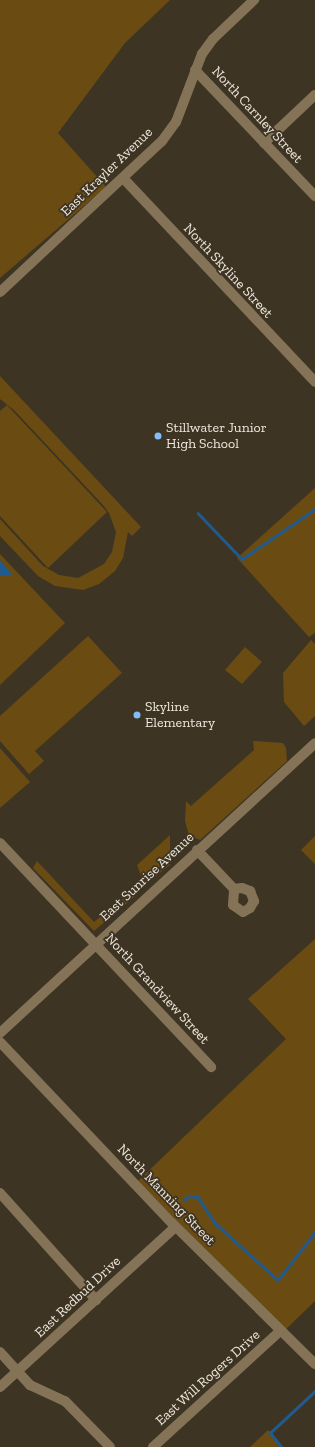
<!DOCTYPE html>
<style>
body{margin:0}
#map{position:relative;width:315px;height:1447px;overflow:hidden;background:#3e3423;font-family:"Zilla Slab",serif}
div>[style]{position:absolute}
[style*='--x']{left:calc(var(--x)*1px);top:calc(var(--y)*1px);width:calc(var(--w)*1px);rotate:calc(var(--a)*1deg)}
.green>*{inset:0;background:#6a4c12}
.water>*{inset:0;background:#205a8f}
.stream>*{height:2.5px;margin:-1.25px;padding:0 1.25px;transform-origin:1.25px;border-radius:1.25px;background:#205a8f}
.minor>*{height:10px;margin:-5px;padding:0 5px;transform-origin:5px;border-radius:5px;background:#847356}
.dots>*{width:11px;height:11px;translate:-50% -50%;box-sizing:border-box;border:2px solid #3e3423;border-radius:50%}
span{translate:-50% -50%;white-space:nowrap;text-align:center;line-height:1.15;-webkit-text-stroke:3.5px #3e3423;paint-order:stroke}
.street-label{font-size:14px;color:#efe8de}
.poi-label{font-size:14px;color:#efe8de}
.left{translate:0 -50%;text-align:left}
</style>
<div id="map">
<div class="green">
<i style="clip-path:polygon(0 0,170px 0,125px 43px,58px 133px,106px 187px,0 278px)"></i>
<i style="clip-path:polygon(0 376px,141px 527px,132px 536px,128px 532px,123px 558px,115px 571px,99px 584px,83px 590px,55px 586px,38px 576px,0 536px,0 519px,43px 566px,59px 575px,78px 578px,104px 564px,112px 552px,116px 532px,109px 513px,103px 505px,14px 410px,0 399px)"></i>
<i style="clip-path:polygon(7px 405px,107px 512px,48px 568px,0 516px,0 411px)"></i>
<i style="clip-path:polygon(315px 488px,315px 633px,309px 637px,237px 558px)"></i>
<i style="clip-path:polygon(0 554px,65px 623px,0 685px)"></i>
<i style="clip-path:polygon(88px 636px,122px 673px,35px 751px,44px 761px,29px 774px,0 741px,0 716px)"></i>
<i style="clip-path:polygon(311px 640px,315px 644px,315px 716px,304px 726px,284px 702px,283px 673px)"></i>
<i style="clip-path:polygon(245px 647px,262px 662px,242px 684px,225px 670px)"></i>
<i style="clip-path:polygon(253px 741px,283px 743px,286px 748px,287px 761px,200px 840px,189px 835px,185px 821px,186px 801px,191px 806px,254px 750px)"></i>
<i style="clip-path:polygon(0 748px,30px 782px,0 808px)"></i>
<i style="clip-path:polygon(170px 835px,170px 865px,147px 883px,141px 876px,137px 865px)"></i>
<i style="clip-path:polygon(315px 836px,315px 864px,301px 850px)"></i>
<i style="clip-path:polygon(37px 861px,94px 922px,131px 892px,135px 896px,94px 931px,33px 868px)"></i>
<i style="clip-path:polygon(315px 939px,315px 1301px,283px 1332px,138px 1181px,286px 1039px,248px 999px)"></i>
<i style="clip-path:polygon(268px 1430px,283px 1447px,250px 1447px)"></i>
</div>
<div class="water">
<i style="clip-path:polygon(0 560px,13px 576px,0 576px)"></i>
</div>
<div class="stream">
<i style="--x:198;--y:513;--w:64;--a:46.3"></i>
<i style="--x:242;--y:559;--w:88;--a:-34.4"></i>
<i style="--x:184;--y:1200;--w:6;--a:-39"></i>
<i style="--x:189;--y:1196;--w:9;--a:6"></i>
<i style="--x:198;--y:1197;--w:31;--a:57"></i>
<i style="--x:215;--y:1223;--w:85;--a:42.1"></i>
<i style="--x:278;--y:1280;--w:61;--a:-52.4"></i>
<i style="--x:281;--y:1447;--w:18;--a:-128"></i>
<i style="--x:270;--y:1433;--w:62;--a:-43"></i>
</div>
<div class="minor">
<i style="--x:195;--y:70;--w:174;--a:46.4"></i>
<i style="--x:264;--y:143;--w:70;--a:-43.3"></i>
<i style="--x:123;--y:178;--w:280;--a:46.7"></i>
<i style="--x:0;--y:292;--w:221;--a:-43"></i>
<i style="--x:162;--y:141;--w:24;--a:-54"></i>
<i style="--x:176;--y:122;--w:73;--a:-69.1"></i>
<i style="--x:202;--y:54;--w:19;--a:-54"></i>
<i style="--x:213;--y:39;--w:57;--a:-43.6"></i>
<i style="--x:0;--y:843;--w:308;--a:46.7"></i>
<i style="--x:197;--y:850;--w:54;--a:46.5"></i>
<i style="--x:242;--y:888;--w:9;--a:21"></i>
<i style="--x:250;--y:891;--w:11;--a:68"></i>
<i style="--x:254;--y:901;--w:8;--a:120"></i>
<i style="--x:250;--y:908;--w:8;--a:150"></i>
<i style="--x:243;--y:912;--w:12;--a:-145"></i>
<i style="--x:233;--y:905;--w:16;--a:-86"></i>
<i style="--x:234;--y:889;--w:8;--a:-7"></i>
<i style="--x:0;--y:1033;--w:428;--a:-42.6"></i>
<i style="--x:0;--y:1042;--w:250;--a:46.5"></i>
<i style="--x:172;--y:1223;--w:201;--a:44.6"></i>
<i style="--x:0;--y:1193;--w:144;--a:48.1"></i>
<i style="--x:0;--y:1352;--w:45;--a:47.7"></i>
<i style="--x:30;--y:1385;--w:38;--a:25"></i>
<i style="--x:65;--y:1401;--w:64;--a:45.6"></i>
<i style="--x:0;--y:1387;--w:237;--a:-42.4"></i>
<i style="--x:153;--y:1447;--w:173;--a:-42.4"></i>
</div>
<div class="dots">
<i style="left:158px;top:436px;background:#80bdfa"></i>
<i style="left:137px;top:715px;background:#80bdfa"></i>
</div>
<div class="street-label">
<span style="left:257px;top:115px;rotate:47deg">North Carnley Street</span>
<span style="left:107px;top:172px;rotate:-44deg">East Krayler Avenue</span>
<span style="left:228px;top:271px;rotate:47deg">North Skyline Street</span>
<span style="left:147px;top:877px;rotate:-43deg">East Sunrise Avenue</span>
<span style="left:157px;top:989px;rotate:47deg">North Grandview Street</span>
<span style="left:166px;top:1195px;rotate:46deg">North Manning Street</span>
<span style="left:78px;top:1297px;rotate:-43deg">East Redbud Drive</span>
<span style="left:208px;top:1378px;rotate:-42deg">East Will Rogers Drive</span>
</div>
<div class="poi-label">
<span class="left" style="left:166px;top:436px">Stillwater Junior<br>High School</span>
<span class="left" style="left:145px;top:715px">Skyline<br>Elementary</span>
</div>
</div>
